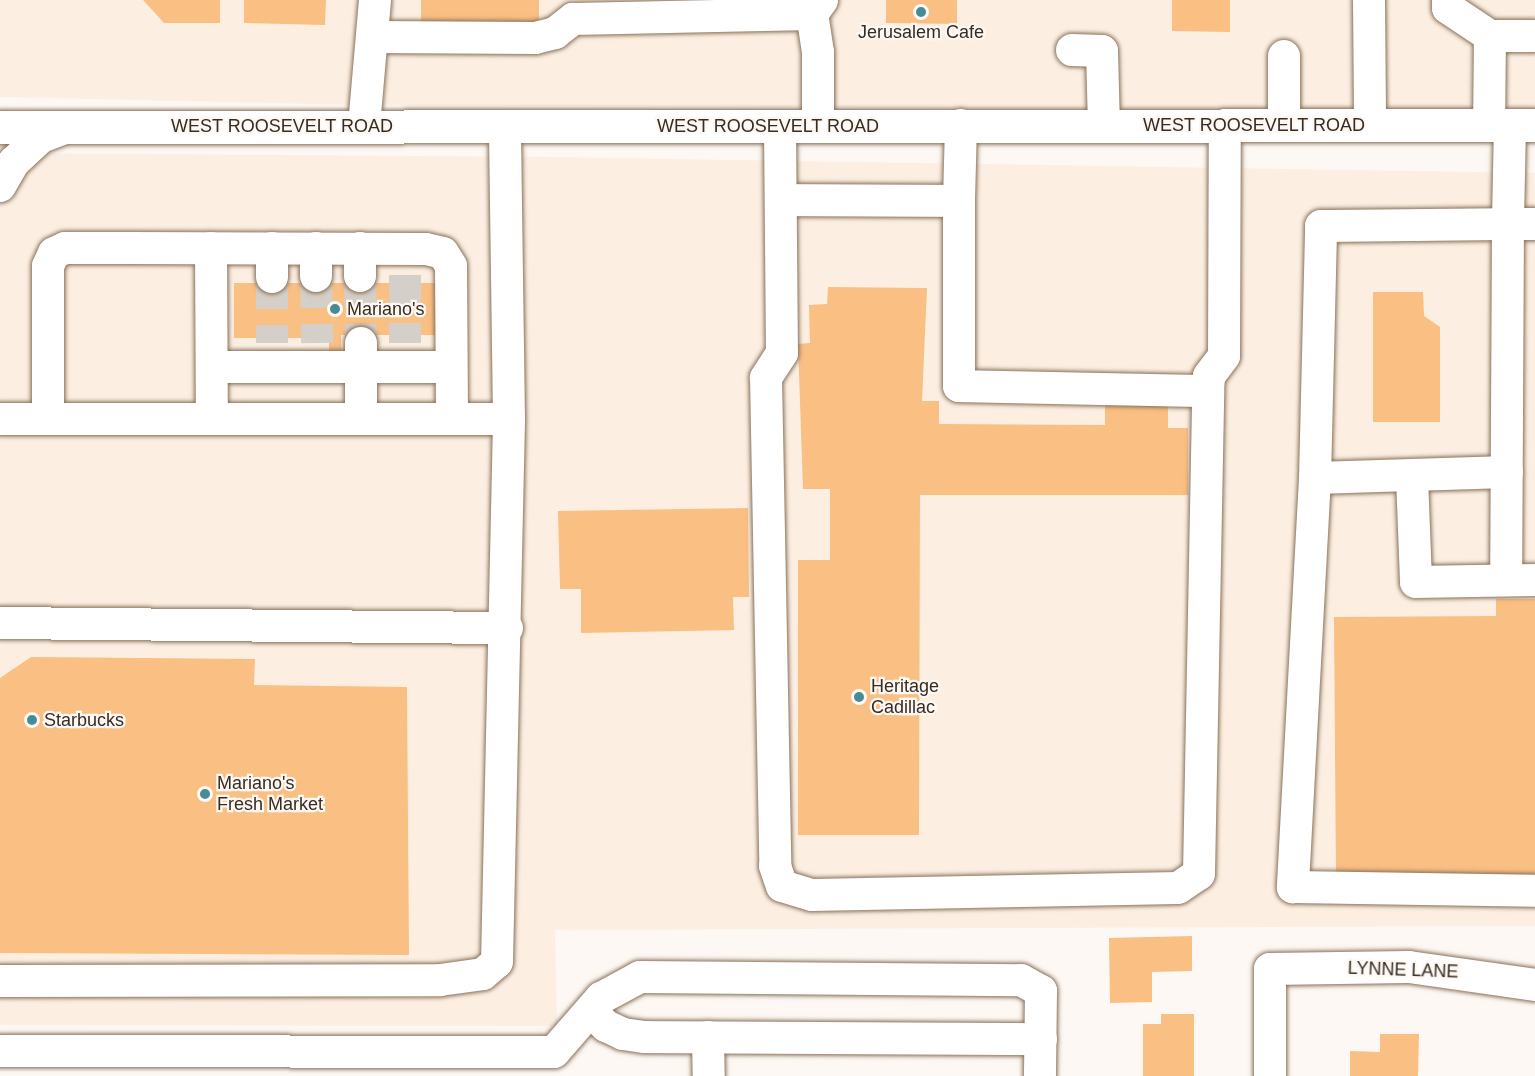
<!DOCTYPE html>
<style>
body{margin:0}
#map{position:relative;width:1535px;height:1076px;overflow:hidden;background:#fdf8f3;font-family:Arial,sans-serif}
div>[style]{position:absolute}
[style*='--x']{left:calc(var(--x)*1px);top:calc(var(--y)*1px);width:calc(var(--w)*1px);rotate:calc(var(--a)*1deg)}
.built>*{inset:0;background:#fcefe2}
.building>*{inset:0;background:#fabf83}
.minor-tunnel>*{height:32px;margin-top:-16px;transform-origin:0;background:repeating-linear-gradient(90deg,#d5cfc9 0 32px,transparent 0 48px)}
.roads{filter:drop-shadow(0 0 2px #89715a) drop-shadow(0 0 2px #89715a)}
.minor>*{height:32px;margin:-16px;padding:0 16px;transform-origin:16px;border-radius:16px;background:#fff}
.major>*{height:33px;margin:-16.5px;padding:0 16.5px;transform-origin:16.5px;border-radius:16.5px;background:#fff}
.dots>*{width:16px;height:16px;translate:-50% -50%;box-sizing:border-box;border:3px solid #fdf8f3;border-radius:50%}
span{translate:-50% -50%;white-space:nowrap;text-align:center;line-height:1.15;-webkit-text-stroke:4.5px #fdf8f3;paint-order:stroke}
.poi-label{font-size:18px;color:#362c22}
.left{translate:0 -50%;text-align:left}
.street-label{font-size:18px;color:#362c22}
</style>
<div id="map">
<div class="built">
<i style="clip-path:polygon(0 0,1535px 0,1535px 111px,362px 105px,0 97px)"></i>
<i style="clip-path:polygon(0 153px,554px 157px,1535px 173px,1535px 926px,555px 930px,557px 1026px,0 1025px)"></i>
</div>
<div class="building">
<i style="clip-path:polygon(143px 0,220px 0,220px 23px,164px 23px)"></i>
<i style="clip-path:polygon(244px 0,326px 0,325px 25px,244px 23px)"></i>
<i style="clip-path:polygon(421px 0,539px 0,539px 24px,421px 24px)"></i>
<i style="clip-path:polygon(886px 0,957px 0,957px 24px,886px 23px)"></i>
<i style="clip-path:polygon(1172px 0,1230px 0,1230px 32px,1172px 31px)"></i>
<i style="clip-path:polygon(234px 283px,436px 283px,436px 335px,341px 335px,341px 356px,329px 356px,329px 338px,234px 338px)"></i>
<i style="clip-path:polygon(828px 287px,927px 288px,922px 401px,939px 401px,939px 424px,1105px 425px,1105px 398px,1168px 398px,1168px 428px,1188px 428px,1188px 495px,920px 495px,919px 835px,798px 835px,798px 560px,830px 560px,830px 489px,803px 489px,798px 344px,810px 343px,809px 305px,827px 304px)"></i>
<i style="clip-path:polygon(1373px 292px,1423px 292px,1424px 316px,1440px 327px,1440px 422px,1373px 422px)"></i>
<i style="clip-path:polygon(748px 508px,749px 597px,733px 597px,734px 630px,581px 633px,581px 589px,560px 589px,558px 511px)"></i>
<i style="clip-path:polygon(1496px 599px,1535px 599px,1535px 878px,1336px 879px,1334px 617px,1496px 616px)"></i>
<i style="clip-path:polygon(31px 657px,255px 659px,254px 685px,407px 687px,409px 955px,0 953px,0 678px)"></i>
<i style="clip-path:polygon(1192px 936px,1192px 971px,1152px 972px,1152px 1002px,1110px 1003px,1109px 938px)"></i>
<i style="clip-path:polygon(1161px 1014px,1194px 1014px,1194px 1076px,1143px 1076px,1143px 1024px,1161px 1024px)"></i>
<i style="clip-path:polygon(1380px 1034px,1419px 1034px,1418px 1076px,1350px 1076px,1350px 1051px,1380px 1052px)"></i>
</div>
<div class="minor-tunnel">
<i style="--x:405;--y:275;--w:68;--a:90"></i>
<i style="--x:316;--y:276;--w:67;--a:89.1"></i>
<i style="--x:360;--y:276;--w:67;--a:89.1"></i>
<i style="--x:272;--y:277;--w:66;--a:90"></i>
</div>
<div class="roads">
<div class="minor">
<i style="--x:810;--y:0;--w:53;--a:81.3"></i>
<i style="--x:818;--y:52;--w:74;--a:90"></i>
<i style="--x:1369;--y:0;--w:125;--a:89.5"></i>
<i style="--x:1448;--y:0;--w:8;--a:90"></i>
<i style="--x:1448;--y:8;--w:50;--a:33.7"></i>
<i style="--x:1490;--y:36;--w:89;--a:90.6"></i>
<i style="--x:1490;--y:36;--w:45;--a:0"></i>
<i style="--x:374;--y:37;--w:161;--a:0.4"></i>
<i style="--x:535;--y:38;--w:21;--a:-14"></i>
<i style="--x:555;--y:33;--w:23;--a:-38"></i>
<i style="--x:573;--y:19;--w:239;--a:-1.2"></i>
<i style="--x:812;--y:14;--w:17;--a:-54"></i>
<i style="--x:1072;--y:50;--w:30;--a:2"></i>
<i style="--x:1102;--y:51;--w:74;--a:88.5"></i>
<i style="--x:1284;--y:125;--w:69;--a:-90"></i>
<i style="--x:1510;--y:125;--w:99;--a:91.2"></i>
<i style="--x:1508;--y:224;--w:27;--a:0"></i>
<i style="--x:364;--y:126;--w:126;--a:-85"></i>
<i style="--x:780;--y:126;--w:227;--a:89.5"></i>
<i style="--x:782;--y:353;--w:30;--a:123"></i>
<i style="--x:766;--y:378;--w:488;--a:88.9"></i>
<i style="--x:775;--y:866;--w:21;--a:71"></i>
<i style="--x:782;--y:886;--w:31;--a:17"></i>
<i style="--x:812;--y:895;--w:366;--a:-1.1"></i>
<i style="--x:1178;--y:888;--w:25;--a:-34"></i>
<i style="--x:1199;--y:874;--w:483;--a:-88.9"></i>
<i style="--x:1208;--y:391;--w:15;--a:-86"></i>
<i style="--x:1209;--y:376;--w:25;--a:-53"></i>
<i style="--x:1224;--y:356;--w:231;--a:-89.8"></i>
<i style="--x:0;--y:186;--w:28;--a:-60"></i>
<i style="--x:14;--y:162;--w:37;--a:-43"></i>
<i style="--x:41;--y:137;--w:28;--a:-21"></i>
<i style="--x:781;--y:200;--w:178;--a:0.3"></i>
<i style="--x:959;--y:201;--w:185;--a:90"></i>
<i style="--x:959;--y:386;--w:249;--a:1.2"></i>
<i style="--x:959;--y:201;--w:76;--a:-88.5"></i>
<i style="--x:211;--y:248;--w:171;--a:89.7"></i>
<i style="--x:272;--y:248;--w:29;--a:90"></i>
<i style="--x:316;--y:248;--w:28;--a:90"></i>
<i style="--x:360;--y:248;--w:28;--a:90"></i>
<i style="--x:361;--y:343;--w:76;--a:90"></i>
<i style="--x:212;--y:367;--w:239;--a:0"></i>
<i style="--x:0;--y:419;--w:509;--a:0"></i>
<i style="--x:48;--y:419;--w:153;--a:-90"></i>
<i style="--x:48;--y:266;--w:14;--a:-65"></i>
<i style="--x:54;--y:253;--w:12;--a:-24"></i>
<i style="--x:65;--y:248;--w:63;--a:0"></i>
<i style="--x:128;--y:248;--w:298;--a:0.2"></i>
<i style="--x:426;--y:249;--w:17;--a:13"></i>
<i style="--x:443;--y:253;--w:15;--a:58"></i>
<i style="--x:451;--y:266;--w:153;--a:89.6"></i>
<i style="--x:1507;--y:472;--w:192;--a:178.2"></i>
<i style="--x:1315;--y:478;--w:410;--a:93.1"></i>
<i style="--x:1293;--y:887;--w:242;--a:0.9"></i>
<i style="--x:1412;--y:477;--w:105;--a:87.8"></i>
<i style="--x:1416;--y:582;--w:119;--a:-1"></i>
<i style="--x:1315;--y:478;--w:252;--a:-88.6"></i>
<i style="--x:1321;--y:226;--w:187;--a:-0.6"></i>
<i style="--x:1508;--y:224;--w:355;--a:90.3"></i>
<i style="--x:0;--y:623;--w:507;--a:0.57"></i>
<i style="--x:0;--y:981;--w:440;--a:-0.1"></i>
<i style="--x:440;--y:980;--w:43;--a:-7.9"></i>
<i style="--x:483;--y:974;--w:18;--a:-41"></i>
<i style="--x:497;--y:962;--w:543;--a:-88.73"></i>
<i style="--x:509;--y:419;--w:293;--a:-90.8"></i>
<i style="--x:591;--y:1011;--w:21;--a:45"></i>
<i style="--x:606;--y:1026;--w:19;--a:25"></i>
<i style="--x:623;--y:1034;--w:22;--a:8"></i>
<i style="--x:645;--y:1037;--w:396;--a:0.3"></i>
<i style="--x:708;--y:1037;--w:39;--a:89"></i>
<i style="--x:0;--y:1051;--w:554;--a:0.1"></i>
<i style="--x:554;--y:1052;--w:72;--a:-49"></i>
<i style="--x:601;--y:998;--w:44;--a:-28.3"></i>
<i style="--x:640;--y:977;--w:381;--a:0.5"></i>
<i style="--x:1021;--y:980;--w:23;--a:29"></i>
<i style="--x:1041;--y:991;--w:85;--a:90.7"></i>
<i style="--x:1270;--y:1076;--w:107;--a:-90"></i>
<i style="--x:1270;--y:969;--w:139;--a:-0.8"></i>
<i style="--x:1409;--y:967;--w:127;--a:8.1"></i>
</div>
<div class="major">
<i style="--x:0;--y:127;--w:1535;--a:-0.07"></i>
</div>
</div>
<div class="dots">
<i style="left:921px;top:12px;background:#458c95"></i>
<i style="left:335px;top:309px;background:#458c95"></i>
<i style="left:859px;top:697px;background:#458c95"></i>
<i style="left:32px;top:720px;background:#458c95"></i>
<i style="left:205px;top:794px;background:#458c95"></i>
</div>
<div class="poi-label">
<span style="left:921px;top:32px">Jerusalem Cafe</span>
<span class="left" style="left:347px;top:309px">Mariano's</span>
<span class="left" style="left:871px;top:697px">Heritage<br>Cadillac</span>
<span class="left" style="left:44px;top:720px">Starbucks</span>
<span class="left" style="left:217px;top:794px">Mariano's<br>Fresh Market</span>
</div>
<div class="street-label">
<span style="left:1254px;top:125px">WEST ROOSEVELT ROAD</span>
<span style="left:282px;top:126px">WEST ROOSEVELT ROAD</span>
<span style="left:768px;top:126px">WEST ROOSEVELT ROAD</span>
<span style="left:1403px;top:970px;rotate:2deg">LYNNE LANE</span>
</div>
</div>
